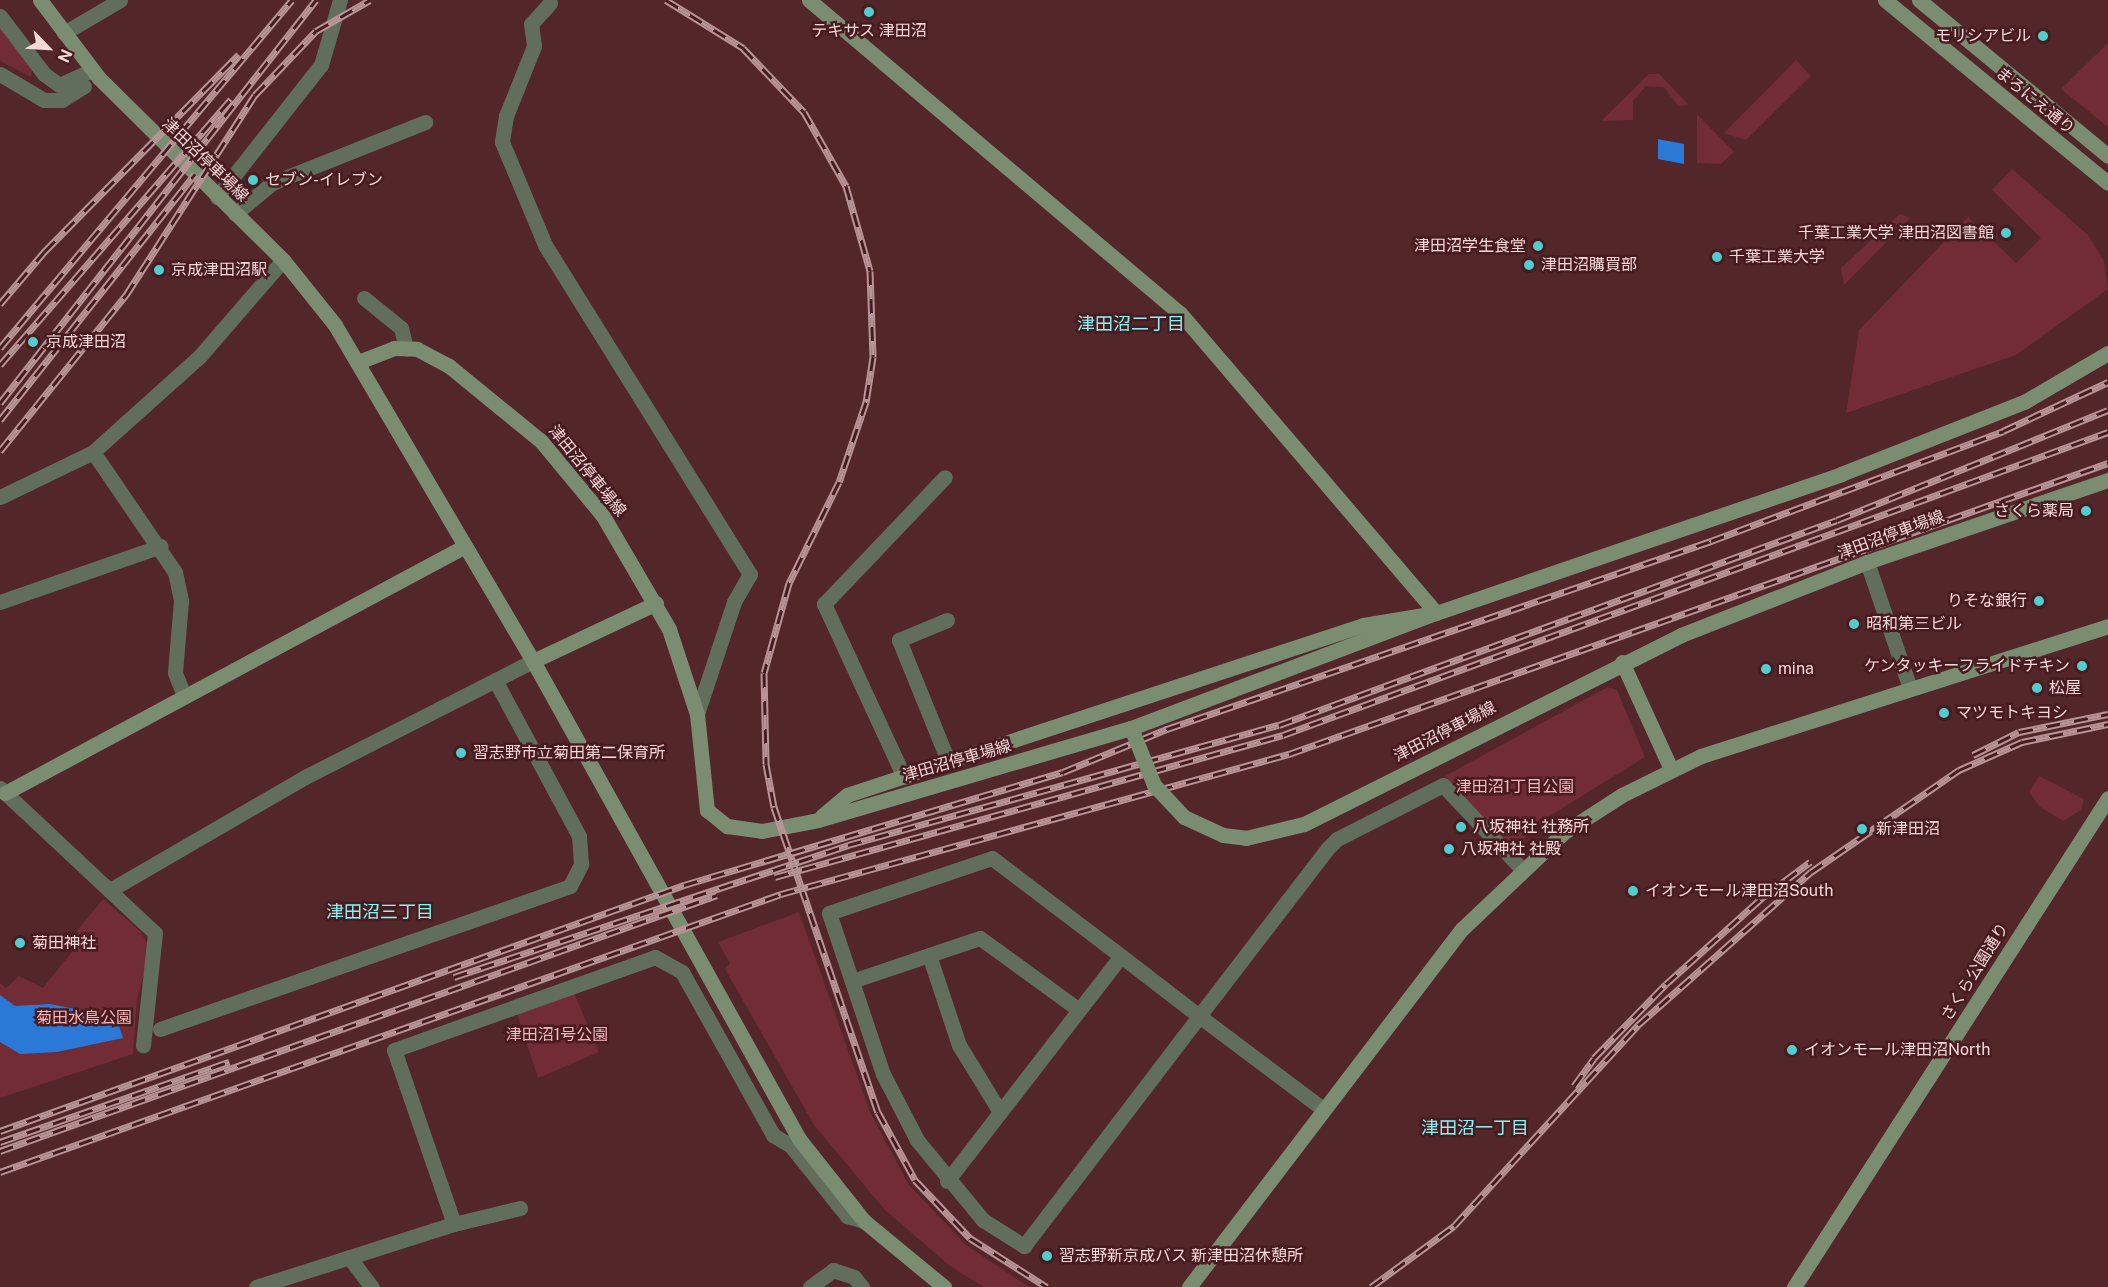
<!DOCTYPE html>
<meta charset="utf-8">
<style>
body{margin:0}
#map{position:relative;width:2108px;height:1287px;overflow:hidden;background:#53262a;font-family:"Public Sans","Noto Sans JP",sans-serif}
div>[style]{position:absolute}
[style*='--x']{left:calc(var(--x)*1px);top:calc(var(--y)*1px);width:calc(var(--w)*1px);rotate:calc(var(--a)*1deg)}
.green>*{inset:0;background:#712c35}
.water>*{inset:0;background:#2a79d6}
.street>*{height:15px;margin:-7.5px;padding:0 7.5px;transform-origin:7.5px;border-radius:7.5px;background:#626e5c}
.secondary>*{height:15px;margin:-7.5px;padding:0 7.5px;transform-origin:7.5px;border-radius:7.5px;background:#7b8d71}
.rail>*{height:7px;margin-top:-3.5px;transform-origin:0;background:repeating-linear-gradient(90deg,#471b20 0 14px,#b89497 0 28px);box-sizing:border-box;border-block:2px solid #b89497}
.secondary-bridge>*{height:15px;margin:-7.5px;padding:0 7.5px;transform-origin:7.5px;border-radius:7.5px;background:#7b8d71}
.dots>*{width:16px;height:16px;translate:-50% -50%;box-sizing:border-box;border:3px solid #471b20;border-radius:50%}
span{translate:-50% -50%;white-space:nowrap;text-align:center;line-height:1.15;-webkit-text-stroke:5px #471b20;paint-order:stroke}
.poi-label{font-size:16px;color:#f6d8d9}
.right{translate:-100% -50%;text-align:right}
.left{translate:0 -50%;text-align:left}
.street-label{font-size:16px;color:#f6d8d9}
.park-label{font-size:16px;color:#f7b6b9}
.neighbourhood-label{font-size:18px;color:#88f3f3}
.north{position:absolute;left:18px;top:18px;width:60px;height:60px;-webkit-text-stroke:4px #471b20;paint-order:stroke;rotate:115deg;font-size:16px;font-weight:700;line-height:24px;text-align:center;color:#f6d8d9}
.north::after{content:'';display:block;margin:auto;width:21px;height:27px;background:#f6d8d9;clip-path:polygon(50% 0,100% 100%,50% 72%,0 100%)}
</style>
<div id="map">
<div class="green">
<i style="clip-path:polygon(0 27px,32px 70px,31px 77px,0 61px)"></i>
<i style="clip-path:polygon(2108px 43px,2108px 127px,2061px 89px)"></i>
<i style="clip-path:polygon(1796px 60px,1811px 76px,1746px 140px,1724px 133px)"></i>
<i style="clip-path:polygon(1649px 74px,1659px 74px,1689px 105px,1678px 106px,1664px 87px,1646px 86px,1633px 101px,1633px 120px,1601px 121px)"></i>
<i style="clip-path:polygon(1697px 114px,1734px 152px,1721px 164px,1697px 163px)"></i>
<i style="clip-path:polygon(2012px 169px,2088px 235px,2104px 261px,2108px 289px,2016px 355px,1846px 413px,1859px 330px,1968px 217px,2016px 263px,2041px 238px,1992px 190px)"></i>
<i style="clip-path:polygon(1900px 214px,1910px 218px,1844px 285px,1841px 268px)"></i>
<i style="clip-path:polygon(1608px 687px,1617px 690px,1645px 757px,1548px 817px,1512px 849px,1445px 776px)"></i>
<i style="clip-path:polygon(2039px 776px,2084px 799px,2081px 810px,2063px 821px,2040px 807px,2029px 792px)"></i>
<i style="clip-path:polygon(103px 899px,141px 932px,150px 949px,137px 1000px,133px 1054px,0 1098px,0 983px,6px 988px,19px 976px,43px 988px,78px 944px,72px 937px)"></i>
<i style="clip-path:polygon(799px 912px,870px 1112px,909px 1185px,966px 1245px,1029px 1287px,984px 1287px,950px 1266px,885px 1210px,814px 1125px,725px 969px,730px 964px,718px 942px)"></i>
<i style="clip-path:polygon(574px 993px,599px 1052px,538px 1078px,517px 1014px)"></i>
</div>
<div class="water">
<i style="clip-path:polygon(1658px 139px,1684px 144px,1684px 164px,1658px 159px)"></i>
<i style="clip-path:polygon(0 995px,15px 1006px,50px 1004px,116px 1017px,123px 1038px,57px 1052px,20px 1054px,0 1042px)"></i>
</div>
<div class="street">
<i style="--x:550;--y:3;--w:28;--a:132"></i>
<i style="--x:531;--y:24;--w:22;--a:82"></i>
<i style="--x:534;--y:46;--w:75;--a:111.8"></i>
<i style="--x:506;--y:116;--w:26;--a:99"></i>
<i style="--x:502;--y:142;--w:112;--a:67.3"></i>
<i style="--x:545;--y:245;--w:388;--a:58.1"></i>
<i style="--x:750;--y:574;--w:32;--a:120"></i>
<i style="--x:734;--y:602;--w:118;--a:108.3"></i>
<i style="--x:0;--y:16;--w:73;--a:52.8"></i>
<i style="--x:44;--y:74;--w:19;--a:36"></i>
<i style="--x:59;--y:85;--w:37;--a:-24"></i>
<i style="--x:64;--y:33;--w:65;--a:-30.5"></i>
<i style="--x:0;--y:74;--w:51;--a:30.6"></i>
<i style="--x:44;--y:100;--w:18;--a:0"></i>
<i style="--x:62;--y:100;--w:26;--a:-32"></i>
<i style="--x:217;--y:197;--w:168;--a:-51.8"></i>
<i style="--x:321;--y:65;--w:68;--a:-73.7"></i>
<i style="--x:235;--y:214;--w:48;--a:-40"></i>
<i style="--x:272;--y:183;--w:165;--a:-21.7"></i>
<i style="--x:364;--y:298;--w:48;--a:39"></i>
<i style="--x:401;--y:328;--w:21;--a:76"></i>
<i style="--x:93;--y:452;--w:145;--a:55.7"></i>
<i style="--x:175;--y:572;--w:30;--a:78"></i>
<i style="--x:181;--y:601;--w:72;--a:94.8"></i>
<i style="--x:175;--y:673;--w:22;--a:68"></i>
<i style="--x:0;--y:497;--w:103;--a:-25.8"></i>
<i style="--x:93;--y:452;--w:142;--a:-41.9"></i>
<i style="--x:199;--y:357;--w:128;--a:-49.1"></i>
<i style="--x:1867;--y:562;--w:133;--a:71.2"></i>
<i style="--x:0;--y:602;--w:170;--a:-19.2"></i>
<i style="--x:947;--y:620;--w:52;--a:157.4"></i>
<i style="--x:899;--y:640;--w:133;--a:67.9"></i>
<i style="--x:904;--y:777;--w:191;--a:-114.8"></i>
<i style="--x:824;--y:604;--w:175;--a:-46.4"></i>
<i style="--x:0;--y:788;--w:212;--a:43.1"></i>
<i style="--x:155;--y:933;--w:113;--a:96.1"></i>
<i style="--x:110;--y:890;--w:225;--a:-30.1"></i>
<i style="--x:305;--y:777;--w:256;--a:-27"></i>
<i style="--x:929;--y:955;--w:95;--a:71.6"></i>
<i style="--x:959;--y:1045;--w:79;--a:58.5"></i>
<i style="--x:852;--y:981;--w:135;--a:-18.6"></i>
<i style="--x:980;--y:938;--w:122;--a:36"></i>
<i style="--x:160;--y:1029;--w:434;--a:-19.2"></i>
<i style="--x:570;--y:886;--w:25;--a:-63"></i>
<i style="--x:581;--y:864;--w:28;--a:-94"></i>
<i style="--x:579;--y:836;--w:177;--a:-118.3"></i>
<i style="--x:1323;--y:1109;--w:155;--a:-143.1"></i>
<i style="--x:1199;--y:1016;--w:98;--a:-142.4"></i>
<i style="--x:1121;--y:956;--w:162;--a:-142.8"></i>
<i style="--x:992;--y:858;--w:172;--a:161.4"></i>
<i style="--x:829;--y:913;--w:170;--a:71.5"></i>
<i style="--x:883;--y:1074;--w:74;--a:62.7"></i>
<i style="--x:917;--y:1140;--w:104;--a:50.5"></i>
<i style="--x:983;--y:1220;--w:49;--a:32.4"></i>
<i style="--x:1024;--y:1246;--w:289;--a:-52.7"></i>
<i style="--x:1199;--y:1016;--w:212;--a:-52.5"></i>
<i style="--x:1328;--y:848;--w:13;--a:-45"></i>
<i style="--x:1337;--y:839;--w:119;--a:-27"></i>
<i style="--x:1443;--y:785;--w:114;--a:46.8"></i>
<i style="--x:947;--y:1181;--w:284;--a:-52.3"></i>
<i style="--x:454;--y:1224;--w:68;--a:-13.6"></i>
<i style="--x:349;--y:1257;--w:38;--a:53"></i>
<i style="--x:256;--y:1287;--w:208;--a:-17.7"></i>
<i style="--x:454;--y:1224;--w:184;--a:-109"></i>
<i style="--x:394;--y:1050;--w:277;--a:-19.6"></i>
<i style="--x:655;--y:957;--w:31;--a:29"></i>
<i style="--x:682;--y:972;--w:187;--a:60.8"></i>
<i style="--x:773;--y:1135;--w:21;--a:31"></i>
<i style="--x:791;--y:1146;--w:90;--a:51.3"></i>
<i style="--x:847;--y:1216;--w:18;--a:16"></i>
<i style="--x:810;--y:1287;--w:29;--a:-36"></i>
<i style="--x:833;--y:1270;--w:22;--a:18"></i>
<i style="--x:854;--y:1277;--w:13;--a:51"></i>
</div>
<div class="secondary">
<i style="--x:40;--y:0;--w:98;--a:52.9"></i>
<i style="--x:99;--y:78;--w:259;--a:44.7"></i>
<i style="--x:283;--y:260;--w:83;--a:51.3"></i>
<i style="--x:335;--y:325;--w:390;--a:59.5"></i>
<i style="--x:533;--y:661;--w:547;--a:60.9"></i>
<i style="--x:799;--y:1139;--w:105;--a:51.6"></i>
<i style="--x:864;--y:1221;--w:104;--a:39.5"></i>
<i style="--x:809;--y:0;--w:485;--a:40.2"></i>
<i style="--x:1180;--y:313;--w:394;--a:49.5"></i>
<i style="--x:1436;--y:613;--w:74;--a:170.7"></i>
<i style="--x:1363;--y:625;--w:543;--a:161.77"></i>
<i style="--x:847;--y:795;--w:33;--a:140"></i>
<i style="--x:1885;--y:0;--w:288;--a:39.4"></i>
<i style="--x:1919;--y:0;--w:245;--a:39.5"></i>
<i style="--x:358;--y:362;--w:39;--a:-21"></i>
<i style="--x:394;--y:348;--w:23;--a:2"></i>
<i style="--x:417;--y:349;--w:36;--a:28"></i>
<i style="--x:449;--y:366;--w:119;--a:39.2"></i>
<i style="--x:541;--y:441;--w:97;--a:50.4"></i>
<i style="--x:603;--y:516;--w:131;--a:59.7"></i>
<i style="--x:669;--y:629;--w:89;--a:71.8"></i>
<i style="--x:697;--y:714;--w:97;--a:84.1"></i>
<i style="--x:707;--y:810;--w:26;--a:39"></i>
<i style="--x:727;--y:826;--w:35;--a:8"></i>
<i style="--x:762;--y:831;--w:57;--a:-11.1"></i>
<i style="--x:818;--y:820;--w:326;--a:-16.4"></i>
<i style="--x:1131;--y:728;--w:326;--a:-20.7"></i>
<i style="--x:1436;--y:613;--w:428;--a:-18.9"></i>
<i style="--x:1841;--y:474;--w:197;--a:-21.5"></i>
<i style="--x:2024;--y:402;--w:97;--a:-30.3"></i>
<i style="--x:533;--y:661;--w:136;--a:-25.2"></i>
<i style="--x:1622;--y:662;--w:118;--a:65.4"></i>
<i style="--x:5;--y:793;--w:522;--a:-28.23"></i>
<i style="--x:1184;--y:817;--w:43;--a:24.8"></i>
<i style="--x:1223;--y:835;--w:23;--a:7"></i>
<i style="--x:1246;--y:838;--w:60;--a:-13.6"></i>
<i style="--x:1304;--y:824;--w:422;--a:-26.6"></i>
<i style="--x:1681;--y:635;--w:200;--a:-21.4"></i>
<i style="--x:1867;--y:562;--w:255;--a:-18.8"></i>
<i style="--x:1189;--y:1287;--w:450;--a:-52.7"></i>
<i style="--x:1462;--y:929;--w:139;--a:-43.5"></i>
<i style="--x:1563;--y:833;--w:70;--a:-32.8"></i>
<i style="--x:1622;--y:795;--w:88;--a:-26.3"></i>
<i style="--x:1701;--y:756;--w:427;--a:-17.7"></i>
<i style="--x:1794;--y:1287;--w:581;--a:-57.29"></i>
</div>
<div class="rail">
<i style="--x:666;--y:0;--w:91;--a:31.9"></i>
<i style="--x:743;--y:48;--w:88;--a:46.4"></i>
<i style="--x:804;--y:112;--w:85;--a:60.4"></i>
<i style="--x:846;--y:186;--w:88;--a:74.2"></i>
<i style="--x:870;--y:271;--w:86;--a:88"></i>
<i style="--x:873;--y:357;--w:46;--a:98.8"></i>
<i style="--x:866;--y:402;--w:84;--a:108.6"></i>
<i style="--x:839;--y:482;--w:113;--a:116.3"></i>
<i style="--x:789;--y:583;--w:93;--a:105.5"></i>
<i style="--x:764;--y:673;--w:91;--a:88.7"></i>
<i style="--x:766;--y:764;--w:44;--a:79.5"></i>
<i style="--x:774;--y:807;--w:322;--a:71.2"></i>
<i style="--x:878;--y:1112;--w:77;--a:61.4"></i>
<i style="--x:915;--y:1180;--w:80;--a:46.5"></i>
<i style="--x:970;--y:1238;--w:91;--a:32.5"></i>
<i style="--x:0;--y:304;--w:70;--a:-49.7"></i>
<i style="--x:45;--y:251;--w:276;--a:-45.4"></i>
<i style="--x:0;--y:348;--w:454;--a:-50"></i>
<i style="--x:0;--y:365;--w:352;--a:-49"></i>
<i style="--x:0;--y:403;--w:512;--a:-51.9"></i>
<i style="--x:0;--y:420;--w:314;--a:-51.6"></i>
<i style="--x:0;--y:451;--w:201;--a:-51.1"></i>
<i style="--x:126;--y:295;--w:238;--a:-57.2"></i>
<i style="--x:255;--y:95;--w:88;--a:-46.4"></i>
<i style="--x:316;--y:31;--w:62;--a:-29.9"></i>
<i style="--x:1973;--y:755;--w:51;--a:-26.6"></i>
<i style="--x:2019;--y:732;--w:91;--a:-11.4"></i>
<i style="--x:775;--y:877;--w:527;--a:-15.62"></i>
<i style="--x:1283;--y:735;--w:879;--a:-20.17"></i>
<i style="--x:454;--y:977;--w:416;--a:-18.5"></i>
<i style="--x:848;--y:845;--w:447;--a:-15.6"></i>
<i style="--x:1279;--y:725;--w:594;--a:-20.17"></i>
<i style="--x:1837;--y:520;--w:292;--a:-22.1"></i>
<i style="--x:1574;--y:1086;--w:34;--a:-54"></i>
<i style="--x:1594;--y:1058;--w:103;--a:-45.8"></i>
<i style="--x:1666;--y:984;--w:130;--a:-41.9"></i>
<i style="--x:1763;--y:897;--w:59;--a:-36.7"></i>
<i style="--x:0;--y:1131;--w:727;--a:-19.78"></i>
<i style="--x:684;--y:885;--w:395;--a:-16.6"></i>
<i style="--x:1063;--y:772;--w:113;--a:-22.5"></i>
<i style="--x:1167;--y:729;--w:576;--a:-19.06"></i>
<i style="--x:1711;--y:541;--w:312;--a:-20.6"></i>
<i style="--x:2003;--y:431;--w:116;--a:-25"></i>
<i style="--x:0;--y:1142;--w:243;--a:-19.3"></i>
<i style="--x:0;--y:1151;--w:761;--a:-19.65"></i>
<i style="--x:0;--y:1172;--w:829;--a:-19.59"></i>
<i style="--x:781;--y:894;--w:527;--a:-15.41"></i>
<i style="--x:1289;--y:754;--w:869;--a:-19.56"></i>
<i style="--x:1371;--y:1287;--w:103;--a:-36.3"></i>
<i style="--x:1454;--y:1226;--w:273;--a:-47.5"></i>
<i style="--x:1638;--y:1025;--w:231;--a:-41.5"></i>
<i style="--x:1811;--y:872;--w:180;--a:-34.6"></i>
<i style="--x:1959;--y:770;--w:69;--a:-24"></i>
<i style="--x:2022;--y:742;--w:88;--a:-11.8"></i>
</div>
<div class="secondary-bridge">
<i style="--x:1131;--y:728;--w:61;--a:68"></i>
<i style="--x:1154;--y:785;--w:44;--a:46.8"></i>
</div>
<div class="dots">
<i style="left:869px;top:12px;background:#52cdcd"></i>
<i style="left:2043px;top:36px;background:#52cdcd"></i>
<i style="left:253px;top:180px;background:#52cdcd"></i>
<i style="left:2006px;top:233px;background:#52cdcd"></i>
<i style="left:1538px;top:246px;background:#52cdcd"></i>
<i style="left:1717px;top:257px;background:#52cdcd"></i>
<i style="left:1529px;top:265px;background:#52cdcd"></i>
<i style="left:159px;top:270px;background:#52cdcd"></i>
<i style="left:33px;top:342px;background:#52cdcd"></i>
<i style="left:2086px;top:511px;background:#52cdcd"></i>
<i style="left:2039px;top:601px;background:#52cdcd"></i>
<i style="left:1854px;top:624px;background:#52cdcd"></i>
<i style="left:2082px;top:666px;background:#52cdcd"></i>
<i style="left:1766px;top:669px;background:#52cdcd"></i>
<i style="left:2037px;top:688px;background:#52cdcd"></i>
<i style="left:1944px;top:713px;background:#52cdcd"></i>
<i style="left:461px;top:753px;background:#52cdcd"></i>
<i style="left:1461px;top:827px;background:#52cdcd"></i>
<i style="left:1862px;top:829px;background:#52cdcd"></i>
<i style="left:1449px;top:849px;background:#52cdcd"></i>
<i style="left:1633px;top:891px;background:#52cdcd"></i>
<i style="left:20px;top:943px;background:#52cdcd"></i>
<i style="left:1792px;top:1050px;background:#52cdcd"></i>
<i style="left:1047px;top:1256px;background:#52cdcd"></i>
</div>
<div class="poi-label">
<span style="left:869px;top:31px">テキサス 津田沼</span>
<span class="right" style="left:2031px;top:36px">モリシアビル</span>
<span class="left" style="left:265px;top:180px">セブン-イレブン</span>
<span class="right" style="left:1994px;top:233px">千葉工業大学 津田沼図書館</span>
<span class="right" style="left:1526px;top:246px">津田沼学生食堂</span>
<span class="left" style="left:1729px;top:257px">千葉工業大学</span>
<span class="left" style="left:1541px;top:265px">津田沼購買部</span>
<span class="left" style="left:171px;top:270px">京成津田沼駅</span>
<span class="left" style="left:46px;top:342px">京成津田沼</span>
<span class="right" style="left:2074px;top:511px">さくら薬局</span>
<span class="right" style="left:2027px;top:601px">りそな銀行</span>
<span class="left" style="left:1866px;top:624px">昭和第三ビル</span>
<span class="right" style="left:2070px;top:666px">ケンタッキーフライドチキン</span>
<span class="left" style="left:1778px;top:669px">mina</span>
<span class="left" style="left:2049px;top:688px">松屋</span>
<span class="left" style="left:1956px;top:713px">マツモトキヨシ</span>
<span class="left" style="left:473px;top:753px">習志野市立菊田第二保育所</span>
<span class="left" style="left:1473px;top:827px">八坂神社 社務所</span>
<span class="left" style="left:1876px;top:829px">新津田沼</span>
<span class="left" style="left:1461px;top:849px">八坂神社 社殿</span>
<span class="left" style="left:1645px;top:891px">イオンモール津田沼South</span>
<span class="left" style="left:32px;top:943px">菊田神社</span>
<span class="left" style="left:1804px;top:1050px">イオンモール津田沼North</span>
<span class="left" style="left:1059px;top:1256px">習志野新京成バス 新津田沼休憩所</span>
</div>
<div class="street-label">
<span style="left:2035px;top:101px;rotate:39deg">まろにえ通り</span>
<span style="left:205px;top:160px;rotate:44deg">津田沼停車場線</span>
<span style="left:587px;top:471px;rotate:51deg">津田沼停車場線</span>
<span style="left:1891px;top:535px;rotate:-20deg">津田沼停車場線</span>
<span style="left:1445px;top:732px;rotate:-27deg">津田沼停車場線</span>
<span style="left:957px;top:761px;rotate:-16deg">津田沼停車場線</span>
<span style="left:1975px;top:972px;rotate:-58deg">さくら公園通り</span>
</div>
<div class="park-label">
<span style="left:1515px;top:787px">津田沼1丁目公園</span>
<span style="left:84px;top:1018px">菊田水鳥公園</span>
<span style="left:557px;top:1035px">津田沼1号公園</span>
</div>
<div class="neighbourhood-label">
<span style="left:1131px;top:324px">津田沼二丁目</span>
<span style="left:380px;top:912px">津田沼三丁目</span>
<span style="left:1475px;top:1128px">津田沼一丁目</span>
</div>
<div class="north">N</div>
</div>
